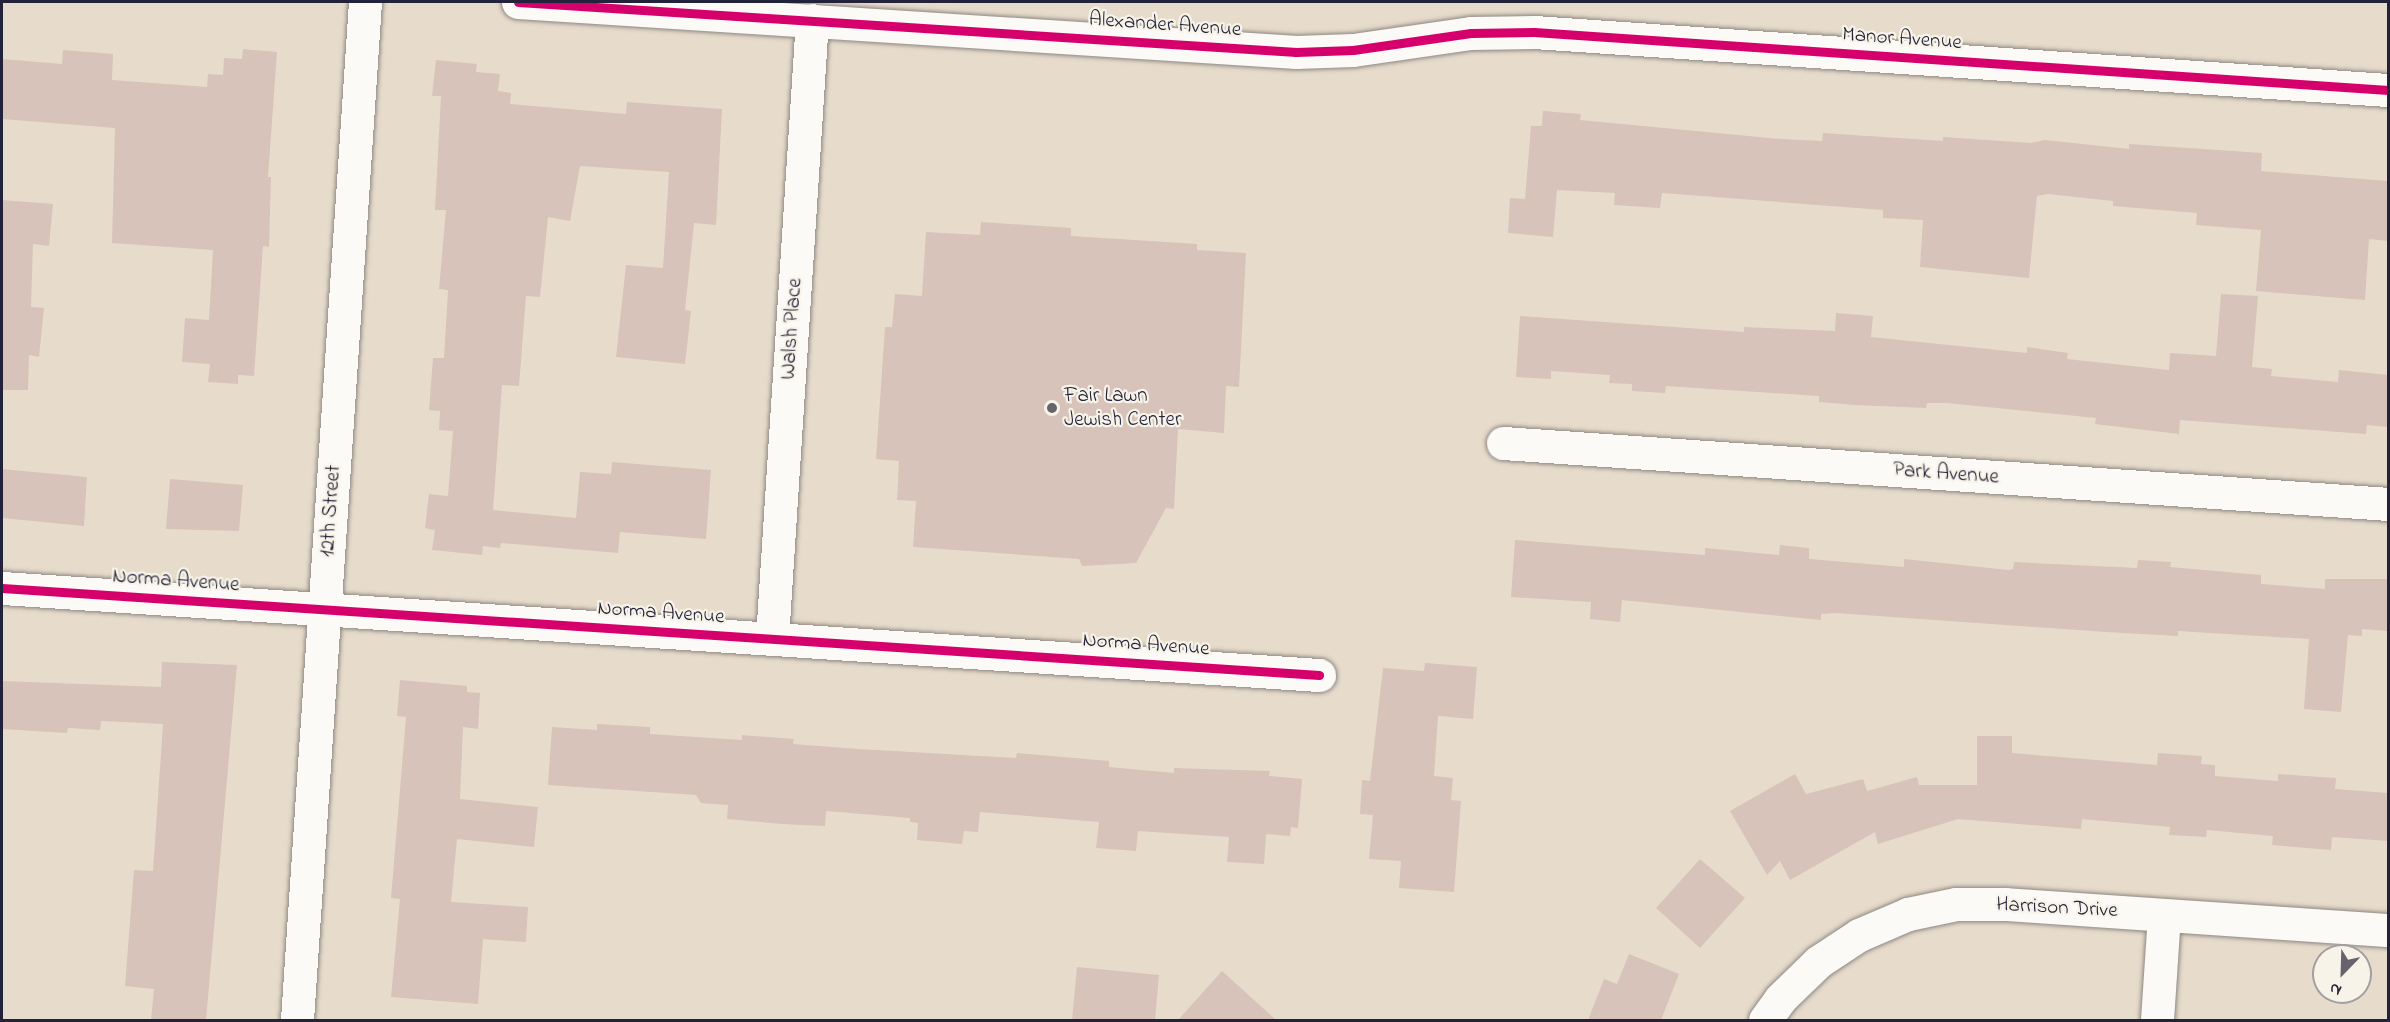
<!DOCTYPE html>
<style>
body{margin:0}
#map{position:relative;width:2390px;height:1022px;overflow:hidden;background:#e7dccb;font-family:"Indie Flower",sans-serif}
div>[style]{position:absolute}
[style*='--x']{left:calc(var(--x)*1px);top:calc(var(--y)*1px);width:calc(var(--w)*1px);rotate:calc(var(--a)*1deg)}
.building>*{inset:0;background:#d7c3b9}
.roads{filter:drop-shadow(0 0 2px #8e8884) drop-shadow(0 0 2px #8e8884)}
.minor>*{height:33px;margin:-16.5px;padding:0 16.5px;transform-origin:16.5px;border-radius:16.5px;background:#fbfaf7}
.cycleway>*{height:9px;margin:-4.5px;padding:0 4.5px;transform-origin:4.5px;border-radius:4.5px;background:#d6006c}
.dots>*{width:16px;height:16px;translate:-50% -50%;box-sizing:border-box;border:3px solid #f7f3e8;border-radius:50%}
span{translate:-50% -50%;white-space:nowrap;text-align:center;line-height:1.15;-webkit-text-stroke:4.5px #f7f3e8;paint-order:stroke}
.street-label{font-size:21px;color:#22223b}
.poi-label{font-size:21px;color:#22223b}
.left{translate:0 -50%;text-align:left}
.frame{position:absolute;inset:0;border:3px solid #22223b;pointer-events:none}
.north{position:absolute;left:2312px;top:944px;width:60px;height:60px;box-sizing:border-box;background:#f7f3e8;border:2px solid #a29fa3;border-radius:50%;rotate:203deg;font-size:16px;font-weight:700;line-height:24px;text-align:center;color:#22223b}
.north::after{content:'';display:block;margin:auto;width:21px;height:27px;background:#67636d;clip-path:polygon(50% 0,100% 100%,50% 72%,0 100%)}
</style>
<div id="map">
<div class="building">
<i style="clip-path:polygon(243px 49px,277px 52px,268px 177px,271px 177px,269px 247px,263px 246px,254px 376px,238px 375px,238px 384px,208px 382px,210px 364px,182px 362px,185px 318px,209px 320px,213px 250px,112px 243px,115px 128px,2px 119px,2px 59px,62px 64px,63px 50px,113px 54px,112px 80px,207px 87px,208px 74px,223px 75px,224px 58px,242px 59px)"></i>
<i style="clip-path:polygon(436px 60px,477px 64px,476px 72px,500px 74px,498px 91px,511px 93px,510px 104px,626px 114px,627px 102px,722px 109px,716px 225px,694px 223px,685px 310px,691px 311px,685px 364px,616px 357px,626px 265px,663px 268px,669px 172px,580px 166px,570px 221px,548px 217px,540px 297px,526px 296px,519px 386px,502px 385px,493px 510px,576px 518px,580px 472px,611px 474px,612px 462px,711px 470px,706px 539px,620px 532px,618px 553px,501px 543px,500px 548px,483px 546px,482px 555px,432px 550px,435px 530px,425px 528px,429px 494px,448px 496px,453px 431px,439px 430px,440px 411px,429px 410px,433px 358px,444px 358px,448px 290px,439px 289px,446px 210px,435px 210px,441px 96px,432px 96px)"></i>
<i style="clip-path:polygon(1543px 111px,1581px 114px,1580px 120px,1780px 139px,1822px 141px,1823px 133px,1943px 141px,1943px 137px,2031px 143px,2045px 140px,2129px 149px,2129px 144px,2262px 153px,2261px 171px,2388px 181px,2388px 241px,2369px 239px,2365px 300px,2256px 291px,2261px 230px,2196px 225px,2197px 213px,2113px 206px,2113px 201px,2048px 194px,2037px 196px,2029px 278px,1920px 267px,1923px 220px,1883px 218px,1883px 210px,1662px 193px,1660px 208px,1614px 205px,1615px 193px,1557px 190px,1553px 237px,1508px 233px,1510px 198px,1525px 199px,1531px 126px,1542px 126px)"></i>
<i style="clip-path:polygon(2px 200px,53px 204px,49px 246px,33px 244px,31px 307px,44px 308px,39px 357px,29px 355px,28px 390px,2px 390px)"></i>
<i style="clip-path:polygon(981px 222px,1071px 228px,1071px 236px,1197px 244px,1197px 250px,1246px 253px,1239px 387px,1226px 386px,1224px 433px,1178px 429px,1174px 509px,1166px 508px,1136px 563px,1082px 566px,1079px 559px,913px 547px,916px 501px,897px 500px,899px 461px,876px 459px,885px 327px,892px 327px,895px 294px,922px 296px,926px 232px,980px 235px)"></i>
<i style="clip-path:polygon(2221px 294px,2258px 296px,2252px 367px,2272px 369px,2271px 376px,2338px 382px,2339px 370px,2388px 375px,2388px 427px,2367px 425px,2366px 434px,2180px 420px,2179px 434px,2095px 424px,2096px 418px,1947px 403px,1927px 403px,1926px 408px,1855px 405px,1819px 402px,1819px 396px,1666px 386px,1665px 393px,1632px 391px,1632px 384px,1609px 383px,1610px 375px,1551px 371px,1551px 379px,1516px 377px,1520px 316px,1744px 332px,1744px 327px,1835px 331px,1836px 313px,1873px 316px,1871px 337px,2027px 353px,2027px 347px,2068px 353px,2067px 359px,2169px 370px,2170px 353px,2216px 356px)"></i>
<i style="clip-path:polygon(2px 469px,87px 477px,84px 526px,2px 518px)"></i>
<i style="clip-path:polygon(170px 479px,243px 485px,239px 531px,166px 529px)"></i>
<i style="clip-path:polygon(1515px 540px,1705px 555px,1705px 548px,1779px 555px,1780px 545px,1809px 548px,1809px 559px,1904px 567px,1904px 559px,2009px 570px,2013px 569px,2014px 562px,2137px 568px,2138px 560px,2171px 562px,2170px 567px,2261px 575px,2261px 584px,2325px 589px,2325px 579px,2388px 579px,2388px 613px,2387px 631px,2362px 629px,2362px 636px,2348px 635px,2341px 712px,2304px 709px,2309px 639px,2178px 631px,2178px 636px,2106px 632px,1835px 613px,1821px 614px,1821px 620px,1622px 600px,1620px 622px,1590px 619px,1591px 602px,1511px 597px)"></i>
<i style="clip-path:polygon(162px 662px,237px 665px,206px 1020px,151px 1020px,154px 989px,125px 986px,134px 870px,153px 871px,163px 724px,101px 721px,100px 730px,68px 728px,67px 733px,2px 729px,2px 681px,161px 687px)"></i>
<i style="clip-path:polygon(1425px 663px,1477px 667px,1473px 719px,1438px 716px,1434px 776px,1453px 778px,1451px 800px,1461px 801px,1454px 892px,1399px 888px,1401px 861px,1369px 859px,1373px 815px,1360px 814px,1362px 780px,1370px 781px,1383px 668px,1424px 671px)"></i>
<i style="clip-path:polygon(400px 680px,467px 686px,467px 692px,480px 693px,478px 729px,463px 727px,460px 799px,538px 807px,534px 847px,457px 839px,451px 902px,528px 907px,526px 942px,483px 939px,478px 1004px,391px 997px,400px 899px,391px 898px,406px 717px,397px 716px)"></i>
<i style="clip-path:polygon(597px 724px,650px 727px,650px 734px,742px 740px,742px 735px,794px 739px,793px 744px,858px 749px,1016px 758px,1017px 753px,1109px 761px,1109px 767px,1174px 773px,1174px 768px,1270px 771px,1269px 776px,1302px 779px,1298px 828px,1291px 827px,1290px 836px,1266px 834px,1264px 864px,1227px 862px,1229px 837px,1138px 831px,1136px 851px,1096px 848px,1099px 822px,980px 812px,978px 832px,964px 831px,962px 844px,917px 840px,918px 823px,910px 822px,910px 818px,826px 811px,825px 826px,782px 824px,727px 819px,728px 805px,701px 803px,696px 795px,548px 785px,552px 727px,597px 730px)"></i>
<i style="clip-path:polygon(1977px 736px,2012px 736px,2012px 753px,2157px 765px,2158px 753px,2202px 756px,2201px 764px,2215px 765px,2215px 776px,2278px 781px,2278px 774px,2336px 778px,2335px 789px,2388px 793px,2388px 841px,2332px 837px,2331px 850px,2272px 845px,2273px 836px,2207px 830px,2206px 837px,2169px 835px,2170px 827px,2082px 819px,2081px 829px,1958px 819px,1878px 844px,1875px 832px,1790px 880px,1780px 861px,1767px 875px,1730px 811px,1795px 774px,1806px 794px,1863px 779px,1867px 791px,1917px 777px,1919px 785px,1977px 785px)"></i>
<i style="clip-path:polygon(1700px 859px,1745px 898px,1700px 948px,1656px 908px)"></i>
<i style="clip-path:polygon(1629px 954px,1679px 974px,1661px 1020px,1588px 1020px,1604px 979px,1617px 984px)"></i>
<i style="clip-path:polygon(1077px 967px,1159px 975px,1155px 1020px,1072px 1020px)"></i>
<i style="clip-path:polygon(1222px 971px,1276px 1020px,1178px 1020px)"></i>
</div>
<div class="roads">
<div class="minor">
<i style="--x:518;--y:2;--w:780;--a:3.68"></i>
<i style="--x:1296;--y:52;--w:57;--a:-2"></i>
<i style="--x:1353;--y:50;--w:119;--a:-8.2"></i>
<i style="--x:1471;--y:33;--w:63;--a:-0.9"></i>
<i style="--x:1534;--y:32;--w:856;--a:3.89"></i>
<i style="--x:1503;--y:443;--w:887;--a:3.94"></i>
<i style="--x:2;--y:588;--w:1320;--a:3.78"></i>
<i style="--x:772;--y:638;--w:619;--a:-86.3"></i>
<i style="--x:297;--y:1020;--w:1020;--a:-86.18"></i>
<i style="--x:1765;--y:1020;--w:26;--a:-54"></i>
<i style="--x:1780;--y:999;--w:53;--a:-44.2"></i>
<i style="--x:1818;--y:962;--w:49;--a:-33.4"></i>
<i style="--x:1859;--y:935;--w:53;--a:-23.2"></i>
<i style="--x:1908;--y:914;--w:49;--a:-11.8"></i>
<i style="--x:1956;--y:904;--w:49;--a:0"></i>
<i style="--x:2005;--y:904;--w:384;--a:3.9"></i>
<i style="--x:2157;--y:1020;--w:105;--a:-86.2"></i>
</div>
</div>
<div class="cycleway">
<i style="--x:518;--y:2;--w:780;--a:3.68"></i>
<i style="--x:1296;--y:52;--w:57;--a:-2"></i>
<i style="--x:1353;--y:50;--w:119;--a:-8.2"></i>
<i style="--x:1471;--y:33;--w:63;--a:-0.9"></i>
<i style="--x:1534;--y:32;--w:856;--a:3.89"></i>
<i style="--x:2;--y:588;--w:1320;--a:3.78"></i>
</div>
<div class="dots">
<i style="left:1052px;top:408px;background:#67636d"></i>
</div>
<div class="street-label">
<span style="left:1165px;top:25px;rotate:4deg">Alexander Avenue</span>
<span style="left:1902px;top:39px;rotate:4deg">Manor Avenue</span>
<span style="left:792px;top:329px;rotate:-86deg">Walsh Place</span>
<span style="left:1946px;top:474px;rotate:4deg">Park Avenue</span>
<span style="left:331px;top:511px;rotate:-86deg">12th Street</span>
<span style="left:176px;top:581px;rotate:4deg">Norma Avenue</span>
<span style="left:661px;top:613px;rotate:4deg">Norma Avenue</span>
<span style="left:1146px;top:645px;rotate:4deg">Norma Avenue</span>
<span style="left:2057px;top:908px;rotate:3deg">Harrison Drive</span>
</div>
<div class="poi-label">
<span class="left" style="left:1064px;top:408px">Fair Lawn<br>Jewish Center</span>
</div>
<div class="frame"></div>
<div class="north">N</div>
</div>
